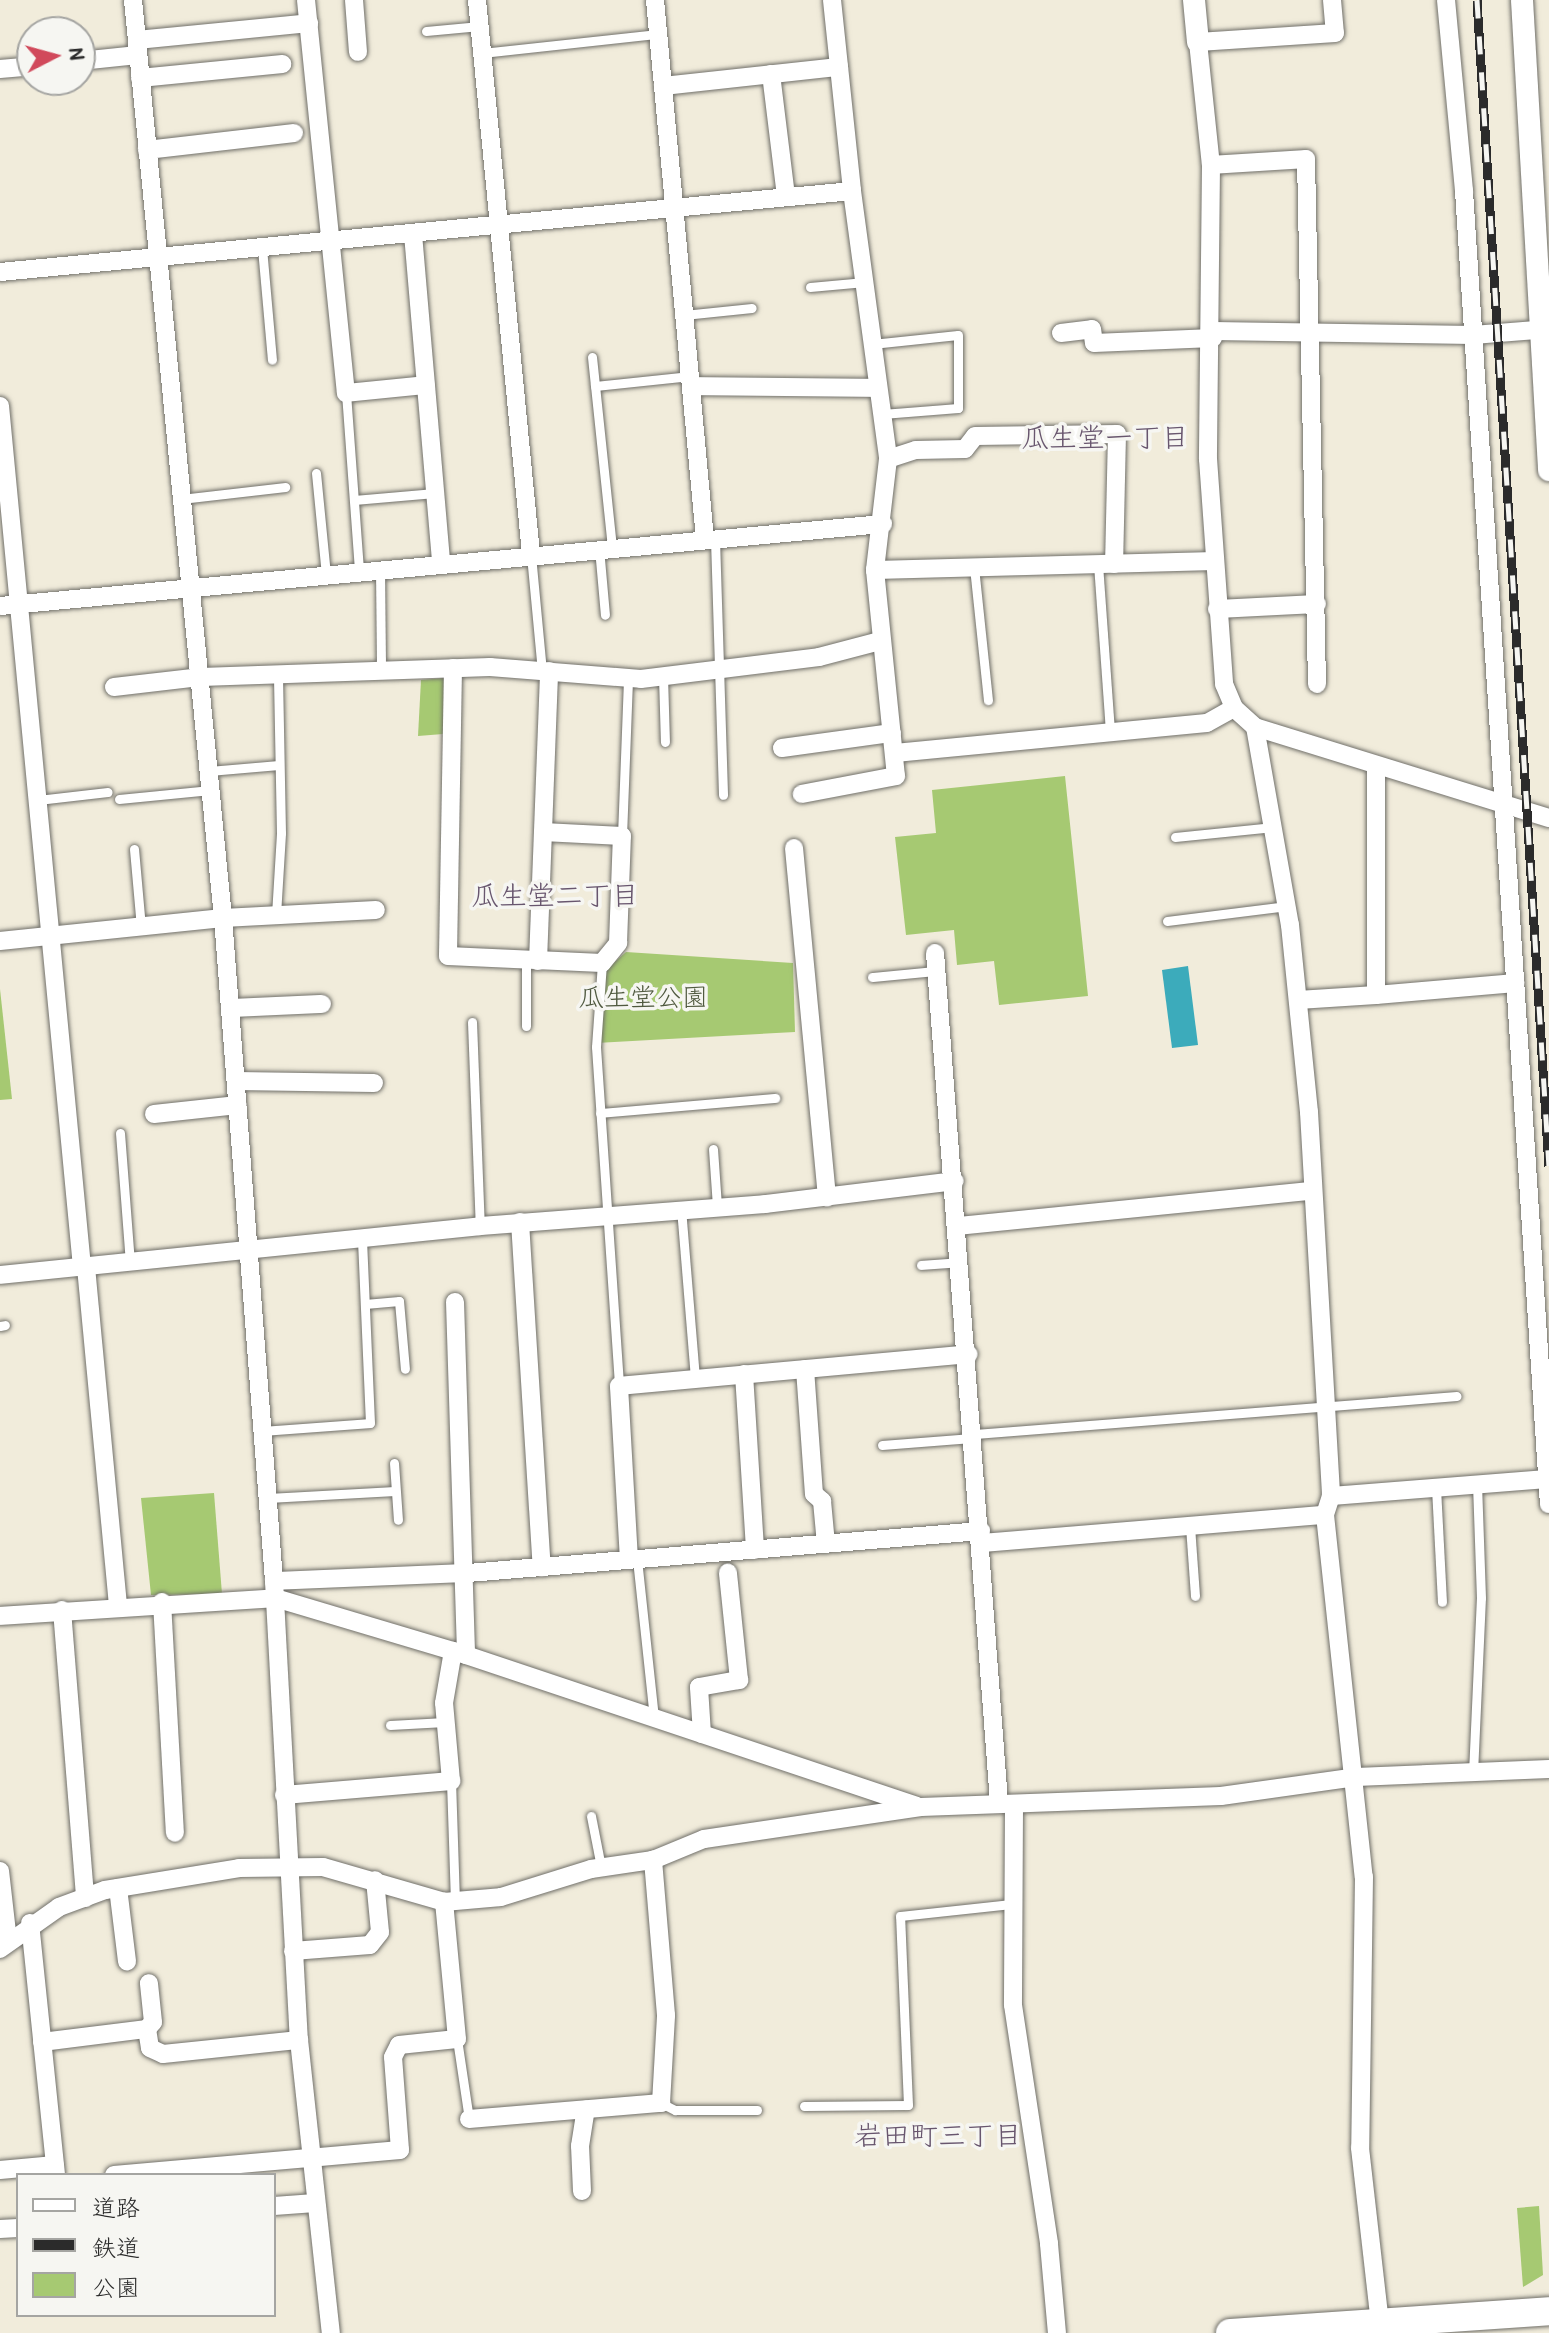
<!DOCTYPE html>
<meta charset="utf-8">
<style>
body{margin:0}
#map{position:relative;width:1549px;height:2333px;overflow:hidden;background:#f1ecdb;font-family:"Patrick Hand","Klee One",sans-serif}
div>[style]{position:absolute}
[style*='--x']{left:calc(var(--x)*1px);top:calc(var(--y)*1px);width:calc(var(--w)*1px);rotate:calc(var(--a)*1deg)}
.green>*{inset:0;background:#a6c972}
.water>*{inset:0;background:#3cabbb}
.roads{filter:drop-shadow(0 0 2px #706f69) drop-shadow(0 0 2px #706f69)}
.service>*{height:9px;margin:-4.5px;padding:0 4.5px;transform-origin:4.5px;border-radius:4.5px;background:#fff}
.minor>*{height:18px;margin:-9px;padding:0 9px;transform-origin:9px;border-radius:9px;background:#fff}
.tertiary>*{height:22px;margin:-11px;padding:0 11px;transform-origin:11px;border-radius:11px;background:#fff}
.primary>*{height:28px;margin:-14px;padding:0 14px;transform-origin:14px;border-radius:14px;background:#fff}
.rail>*{height:9px;margin-top:-4.5px;transform-origin:0;background:repeating-linear-gradient(90deg,#f6f6f2 0 18px,#2b2b2b 0 36px);box-sizing:border-box;border-block:2px solid #2b2b2b}
span{translate:-50% -50%;white-space:nowrap;text-align:center;line-height:1.15;-webkit-text-stroke:7px #f6f6f2;paint-order:stroke}
.park-label{font-size:26px;color:#505a40}
.neighbourhood-label{font-size:28px;color:#68566e}
.legend{position:absolute;left:16px;top:2173px;width:260px;height:144px;box-sizing:border-box;background:#f6f6f2;border:2px solid #a5a5a2;margin:0;padding:10px 14px;list-style:none;font-size:24px;color:#2b2b2b}
.legend li{display:flex;align-items:center;gap:16px;height:40px}
.legend b{width:40px;border:2px solid #a5a5a2}
.north{position:absolute;left:16px;top:16px;width:80px;height:80px;box-sizing:border-box;background:#f6f6f2;border:2px solid #a5a5a2;border-radius:50%;rotate:84deg;font-size:22px;font-weight:700;line-height:32px;text-align:center;color:#2b2b2b}
.north::after{content:'';display:block;margin:auto;width:28px;height:36px;background:#d1495b;clip-path:polygon(50% 0,100% 100%,50% 72%,0 100%)}
</style>
<div id="map">
<div class="green">
<i style="clip-path:polygon(445px 678px,443px 734px,418px 736px,421px 680px)"></i>
<i style="clip-path:polygon(1065px 776px,1088px 996px,999px 1005px,994px 961px,957px 965px,954px 930px,906px 935px,895px 837px,936px 833px,932px 790px)"></i>
<i style="clip-path:polygon(626px 952px,793px 963px,795px 1032px,596px 1043px,601px 974px)"></i>
<i style="clip-path:polygon(0 989px,12px 1099px,0 1100px)"></i>
<i style="clip-path:polygon(214px 1493px,222px 1594px,151px 1595px,141px 1498px)"></i>
<i style="clip-path:polygon(1539px 2206px,1543px 2275px,1523px 2287px,1517px 2208px)"></i>
</div>
<div class="water">
<i style="clip-path:polygon(1188px 966px,1198px 1045px,1172px 1048px,1162px 970px)"></i>
</div>
<div class="roads">
<div class="service">
<i style="--x:426;--y:31;--w:54;--a:-5.3"></i>
<i style="--x:482;--y:53;--w:177;--a:-6.2"></i>
<i style="--x:262;--y:248;--w:112;--a:84.9"></i>
<i style="--x:810;--y:287;--w:55;--a:-5.2"></i>
<i style="--x:684;--y:315;--w:68;--a:-5.9"></i>
<i style="--x:872;--y:344;--w:86;--a:-6"></i>
<i style="--x:958;--y:335;--w:73;--a:90"></i>
<i style="--x:958;--y:408;--w:76;--a:175.5"></i>
<i style="--x:592;--y:357;--w:191;--a:84"></i>
<i style="--x:595;--y:386;--w:96;--a:-6"></i>
<i style="--x:346;--y:393;--w:178;--a:85.8"></i>
<i style="--x:316;--y:473;--w:102;--a:84.4"></i>
<i style="--x:181;--y:499;--w:105;--a:-6.6"></i>
<i style="--x:354;--y:500;--w:81;--a:-4.9"></i>
<i style="--x:715;--y:539;--w:256;--a:88.2"></i>
<i style="--x:599;--y:548;--w:67;--a:84.9"></i>
<i style="--x:531;--y:555;--w:117;--a:84.6"></i>
<i style="--x:1098;--y:564;--w:168;--a:85.9"></i>
<i style="--x:974;--y:567;--w:134;--a:84"></i>
<i style="--x:380;--y:569;--w:101;--a:89.4"></i>
<i style="--x:663;--y:676;--w:66;--a:88.3"></i>
<i style="--x:209;--y:771;--w:70;--a:-4.9"></i>
<i style="--x:119;--y:799;--w:92;--a:-5.6"></i>
<i style="--x:38;--y:800;--w:70;--a:-6.5"></i>
<i style="--x:622;--y:836;--w:159;--a:-87.8"></i>
<i style="--x:1175;--y:837;--w:99;--a:-5.8"></i>
<i style="--x:134;--y:849;--w:78;--a:84.9"></i>
<i style="--x:276;--y:915;--w:82;--a:-86.5"></i>
<i style="--x:281;--y:833;--w:159;--a:-91.1"></i>
<i style="--x:1167;--y:921;--w:121;--a:-7.1"></i>
<i style="--x:526;--y:960;--w:66;--a:90"></i>
<i style="--x:602;--y:963;--w:84;--a:94.1"></i>
<i style="--x:596;--y:1047;--w:340;--a:86.1"></i>
<i style="--x:872;--y:977;--w:64;--a:-5.4"></i>
<i style="--x:472;--y:1022;--w:204;--a:87.8"></i>
<i style="--x:600;--y:1113;--w:176;--a:-4.9"></i>
<i style="--x:120;--y:1133;--w:130;--a:85.6"></i>
<i style="--x:713;--y:1149;--w:57;--a:86"></i>
<i style="--x:681;--y:1208;--w:172;--a:85.3"></i>
<i style="--x:921;--y:1265;--w:40;--a:-4.3"></i>
<i style="--x:365;--y:1304;--w:34;--a:-5"></i>
<i style="--x:399;--y:1301;--w:68;--a:85"></i>
<i style="--x:0;--y:1326;--w:5;--a:-11"></i>
<i style="--x:263;--y:1431;--w:107;--a:-4.3"></i>
<i style="--x:370;--y:1423;--w:184;--a:-92.5"></i>
<i style="--x:975;--y:1434;--w:483;--a:-4.5"></i>
<i style="--x:882;--y:1445;--w:90;--a:-4.4"></i>
<i style="--x:394;--y:1463;--w:57;--a:86"></i>
<i style="--x:1436;--y:1488;--w:114;--a:87"></i>
<i style="--x:268;--y:1498;--w:127;--a:-3.2"></i>
<i style="--x:1190;--y:1526;--w:70;--a:85.9"></i>
<i style="--x:637;--y:1559;--w:160;--a:83.9"></i>
<i style="--x:390;--y:1725;--w:55;--a:-3.1"></i>
<i style="--x:1473;--y:1773;--w:175;--a:-87.4"></i>
<i style="--x:1481;--y:1598;--w:113;--a:-92"></i>
<i style="--x:451;--y:1781;--w:120;--a:88.1"></i>
<i style="--x:591;--y:1816;--w:52;--a:78.9"></i>
<i style="--x:457;--y:2039;--w:81;--a:81.5"></i>
<i style="--x:661;--y:2103;--w:16;--a:27"></i>
<i style="--x:675;--y:2110;--w:82;--a:0"></i>
<i style="--x:804;--y:2106;--w:104;--a:-0.6"></i>
<i style="--x:908;--y:2105;--w:189;--a:-92.4"></i>
<i style="--x:900;--y:1916;--w:112;--a:-6.2"></i>
</div>
<div class="minor">
<i style="--x:133;--y:0;--w:922;--a:84.4"></i>
<i style="--x:223;--y:918;--w:665;--a:85.6"></i>
<i style="--x:274;--y:1581;--w:460;--a:86.9"></i>
<i style="--x:299;--y:2040;--w:295;--a:83.8"></i>
<i style="--x:306;--y:0;--w:395;--a:84.2"></i>
<i style="--x:346;--y:393;--w:80;--a:-5.7"></i>
<i style="--x:354;--y:0;--w:52;--a:85.6"></i>
<i style="--x:477;--y:0;--w:557;--a:84.43"></i>
<i style="--x:655;--y:0;--w:541;--a:84.7"></i>
<i style="--x:832;--y:0;--w:192;--a:84"></i>
<i style="--x:1332;--y:0;--w:33;--a:85"></i>
<i style="--x:1335;--y:33;--w:137;--a:176.2"></i>
<i style="--x:1198;--y:42;--w:124;--a:84"></i>
<i style="--x:1211;--y:165;--w:294;--a:90.6"></i>
<i style="--x:1208;--y:459;--w:226;--a:85.9"></i>
<i style="--x:1224;--y:684;--w:26;--a:67"></i>
<i style="--x:1234;--y:708;--w:28;--a:42"></i>
<i style="--x:1255;--y:727;--w:308;--a:17.2"></i>
<i style="--x:1446;--y:0;--w:192;--a:84.6"></i>
<i style="--x:1464;--y:191;--w:1316;--a:86.3"></i>
<i style="--x:137;--y:40;--w:173;--a:-5.6"></i>
<i style="--x:80;--y:61;--w:58;--a:-5.9"></i>
<i style="--x:0;--y:69;--w:32;--a:-5"></i>
<i style="--x:771;--y:74;--w:124;--a:83"></i>
<i style="--x:140;--y:78;--w:143;--a:-5.6"></i>
<i style="--x:663;--y:86;--w:177;--a:-6.2"></i>
<i style="--x:147;--y:150;--w:148;--a:-6.6"></i>
<i style="--x:1211;--y:165;--w:95;--a:-3.6"></i>
<i style="--x:1306;--y:159;--w:525;--a:88.8"></i>
<i style="--x:413;--y:234;--w:330;--a:85.1"></i>
<i style="--x:0;--y:272;--w:856;--a:-5.43"></i>
<i style="--x:852;--y:191;--w:270;--a:82.3"></i>
<i style="--x:888;--y:459;--w:112;--a:96.7"></i>
<i style="--x:875;--y:570;--w:207;--a:84.2"></i>
<i style="--x:896;--y:776;--w:96;--a:169.2"></i>
<i style="--x:1213;--y:331;--w:260;--a:0.9"></i>
<i style="--x:1473;--y:335;--w:76;--a:-4.5"></i>
<i style="--x:1061;--y:333;--w:31;--a:-7"></i>
<i style="--x:1092;--y:329;--w:14;--a:82"></i>
<i style="--x:1094;--y:343;--w:119;--a:-2.4"></i>
<i style="--x:691;--y:386;--w:187;--a:0.6"></i>
<i style="--x:0;--y:406;--w:865;--a:84.56"></i>
<i style="--x:888;--y:459;--w:29;--a:-18"></i>
<i style="--x:916;--y:450;--w:49;--a:-1.2"></i>
<i style="--x:965;--y:449;--w:16;--a:-52"></i>
<i style="--x:975;--y:436;--w:142;--a:-0.8"></i>
<i style="--x:1117;--y:434;--w:130;--a:91.3"></i>
<i style="--x:875;--y:570;--w:340;--a:-1.5"></i>
<i style="--x:0;--y:606;--w:887;--a:-5.31"></i>
<i style="--x:1217;--y:609;--w:100;--a:-2.9"></i>
<i style="--x:453;--y:668;--w:288;--a:91"></i>
<i style="--x:448;--y:956;--w:154;--a:2.6"></i>
<i style="--x:602;--y:963;--w:26;--a:-51"></i>
<i style="--x:618;--y:943;--w:107;--a:-87.9"></i>
<i style="--x:622;--y:836;--w:79;--a:-177.1"></i>
<i style="--x:114;--y:687;--w:88;--a:-6.6"></i>
<i style="--x:201;--y:677;--w:289;--a:-2"></i>
<i style="--x:490;--y:667;--w:151;--a:4.5"></i>
<i style="--x:641;--y:679;--w:179;--a:-7"></i>
<i style="--x:819;--y:657;--w:63;--a:-14.7"></i>
<i style="--x:1255;--y:727;--w:201;--a:80"></i>
<i style="--x:1290;--y:925;--w:188;--a:84.2"></i>
<i style="--x:1309;--y:1112;--w:385;--a:86.7"></i>
<i style="--x:1331;--y:1496;--w:20;--a:108"></i>
<i style="--x:1325;--y:1515;--w:364;--a:83.9"></i>
<i style="--x:1364;--y:1877;--w:271;--a:90.8"></i>
<i style="--x:1360;--y:2148;--w:177;--a:83.5"></i>
<i style="--x:782;--y:748;--w:111;--a:-7.8"></i>
<i style="--x:895;--y:753;--w:313;--a:-5.5"></i>
<i style="--x:1207;--y:723;--w:31;--a:-29"></i>
<i style="--x:794;--y:848;--w:351;--a:84.6"></i>
<i style="--x:0;--y:941;--w:224;--a:-5.9"></i>
<i style="--x:223;--y:918;--w:153;--a:-3"></i>
<i style="--x:935;--y:953;--w:852;--a:85.69"></i>
<i style="--x:538;--y:961;--w:290;--a:-87.8"></i>
<i style="--x:1376;--y:995;--w:140;--a:-4.9"></i>
<i style="--x:1298;--y:1000;--w:78;--a:-3.7"></i>
<i style="--x:1376;--y:995;--w:229;--a:-90"></i>
<i style="--x:230;--y:1008;--w:92;--a:-2.5"></i>
<i style="--x:236;--y:1081;--w:138;--a:0.8"></i>
<i style="--x:154;--y:1114;--w:84;--a:-6.1"></i>
<i style="--x:520;--y:1222;--w:346;--a:86.4"></i>
<i style="--x:958;--y:1226;--w:355;--a:-5.7"></i>
<i style="--x:86;--y:1267;--w:341;--a:84.6"></i>
<i style="--x:0;--y:1275;--w:482;--a:-5.8"></i>
<i style="--x:480;--y:1226;--w:286;--a:-4.4"></i>
<i style="--x:765;--y:1204;--w:191;--a:-6.9"></i>
<i style="--x:455;--y:1302;--w:353;--a:88.2"></i>
<i style="--x:805;--y:1369;--w:125;--a:85.9"></i>
<i style="--x:814;--y:1494;--w:11;--a:41"></i>
<i style="--x:822;--y:1501;--w:43;--a:84.7"></i>
<i style="--x:744;--y:1374;--w:176;--a:86.4"></i>
<i style="--x:1331;--y:1496;--w:217;--a:-4.5"></i>
<i style="--x:982;--y:1543;--w:344;--a:-4.7"></i>
<i style="--x:629;--y:1560;--w:174;--a:-93.3"></i>
<i style="--x:619;--y:1386;--w:351;--a:-5.2"></i>
<i style="--x:274;--y:1581;--w:194;--a:-2.4"></i>
<i style="--x:468;--y:1573;--w:515;--a:-4.68"></i>
<i style="--x:162;--y:1602;--w:231;--a:86.8"></i>
<i style="--x:62;--y:1610;--w:289;--a:85.4"></i>
<i style="--x:0;--y:1616;--w:276;--a:-3.7"></i>
<i style="--x:275;--y:1598;--w:199;--a:16.6"></i>
<i style="--x:466;--y:1655;--w:475;--a:18.5"></i>
<i style="--x:702;--y:1734;--w:47;--a:-93.7"></i>
<i style="--x:699;--y:1687;--w:41;--a:-9.9"></i>
<i style="--x:739;--y:1680;--w:108;--a:-95.9"></i>
<i style="--x:284;--y:1795;--w:168;--a:-4.8"></i>
<i style="--x:451;--y:1781;--w:78;--a:-95.1"></i>
<i style="--x:444;--y:1703;--w:53;--a:-80.2"></i>
<i style="--x:1014;--y:1807;--w:198;--a:90.3"></i>
<i style="--x:1013;--y:2005;--w:242;--a:81.4"></i>
<i style="--x:1049;--y:2244;--w:89;--a:84.9"></i>
<i style="--x:0;--y:1871;--w:70;--a:83.5"></i>
<i style="--x:118;--y:1888;--w:74;--a:83"></i>
<i style="--x:30;--y:1923;--w:253;--a:84.1"></i>
<i style="--x:0;--y:1949;--w:72;--a:-35.4"></i>
<i style="--x:59;--y:1907;--w:49;--a:-20.3"></i>
<i style="--x:105;--y:1890;--w:136;--a:-9.3"></i>
<i style="--x:239;--y:1868;--w:84;--a:-0.7"></i>
<i style="--x:323;--y:1867;--w:126;--a:16.1"></i>
<i style="--x:444;--y:1902;--w:57;--a:-5"></i>
<i style="--x:501;--y:1897;--w:94;--a:-17.3"></i>
<i style="--x:591;--y:1869;--w:63;--a:-8.3"></i>
<i style="--x:653;--y:1860;--w:55;--a:-22.4"></i>
<i style="--x:704;--y:1839;--w:219;--a:-8.4"></i>
<i style="--x:921;--y:1807;--w:300;--a:-2.1"></i>
<i style="--x:1221;--y:1796;--w:136;--a:-8"></i>
<i style="--x:1356;--y:1777;--w:193;--a:-2.4"></i>
<i style="--x:293;--y:1951;--w:77;--a:-4.5"></i>
<i style="--x:370;--y:1945;--w:16;--a:-52"></i>
<i style="--x:380;--y:1932;--w:52;--a:-95.5"></i>
<i style="--x:147;--y:2029;--w:9;--a:-49"></i>
<i style="--x:153;--y:2022;--w:39;--a:-96"></i>
<i style="--x:42;--y:2042;--w:106;--a:-7.1"></i>
<i style="--x:147;--y:2029;--w:19;--a:81"></i>
<i style="--x:150;--y:2048;--w:14;--a:25"></i>
<i style="--x:163;--y:2054;--w:137;--a:-5.9"></i>
<i style="--x:469;--y:2119;--w:193;--a:-4.8"></i>
<i style="--x:661;--y:2103;--w:88;--a:-86.7"></i>
<i style="--x:666;--y:2015;--w:156;--a:-94.8"></i>
<i style="--x:0;--y:2170;--w:55;--a:-5.2"></i>
<i style="--x:114;--y:2175;--w:287;--a:-5"></i>
<i style="--x:400;--y:2150;--w:93;--a:-94.3"></i>
<i style="--x:393;--y:2057;--w:13;--a:-63"></i>
<i style="--x:399;--y:2045;--w:58;--a:-5.9"></i>
<i style="--x:457;--y:2039;--w:138;--a:-95.4"></i>
<i style="--x:582;--y:2191;--w:45;--a:-92.5"></i>
<i style="--x:580;--y:2146;--w:37;--a:-81"></i>
<i style="--x:274;--y:2206;--w:41;--a:-4.2"></i>
<i style="--x:0;--y:2229;--w:18;--a:-3"></i>
</div>
<div class="tertiary">
<i style="--x:1194;--y:0;--w:42;--a:84.6"></i>
<i style="--x:1522;--y:0;--w:471;--a:86.7"></i>
</div>
<div class="primary">
<i style="--x:1230;--y:2333;--w:320;--a:-3.9"></i>
</div>
</div>
<div class="rail">
<i style="--x:1477;--y:0;--w:1168;--a:86.47"></i>
</div>
<div class="park-label">
<span style="left:643px;top:997px">瓜生堂公園</span>
</div>
<div class="neighbourhood-label">
<span style="left:1105px;top:437px">瓜生堂一丁目</span>
<span style="left:555px;top:895px">瓜生堂二丁目</span>
<span style="left:938px;top:2135px">岩田町三丁目</span>
</div>
<ul class="legend">
<li><b style="height:10px;background:#fff"></b>道路</li>
<li><b style="height:10px;background:#2b2b2b"></b>鉄道</li>
<li><b style="height:22px;background:#a6c972"></b>公園</li>
</ul>
<div class="north">N</div>
</div>
